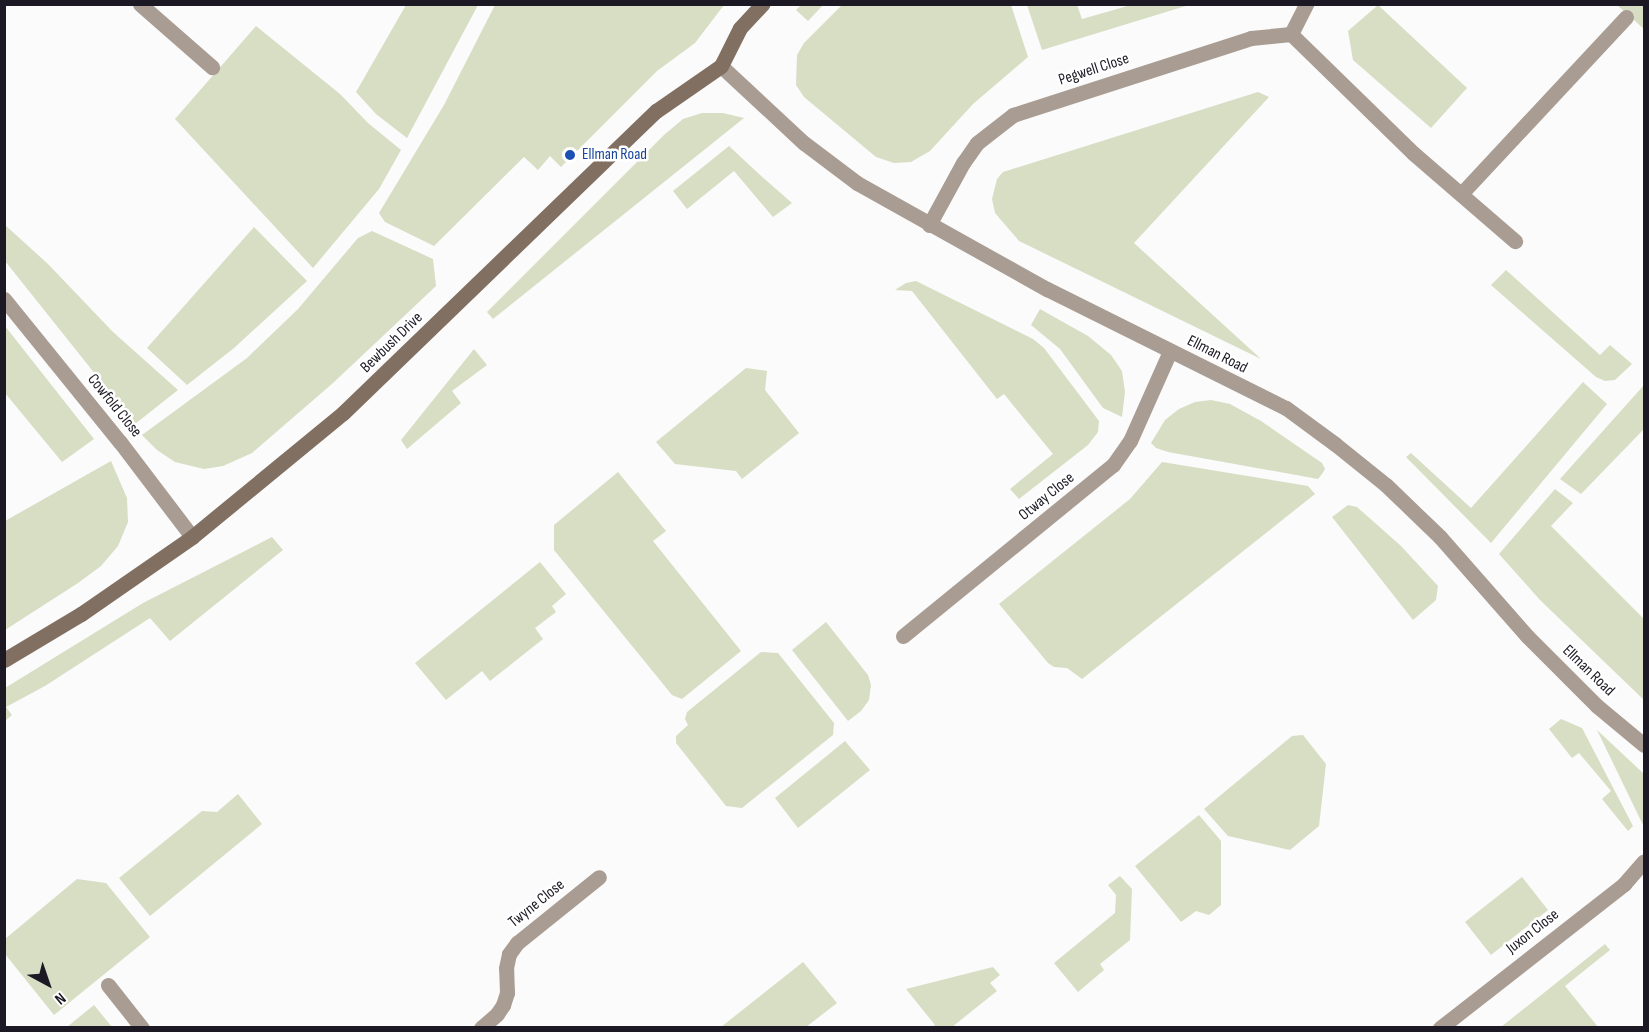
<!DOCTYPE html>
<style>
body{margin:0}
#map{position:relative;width:1649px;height:1032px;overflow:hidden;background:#fbfbfb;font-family:"Sofia Sans Condensed",sans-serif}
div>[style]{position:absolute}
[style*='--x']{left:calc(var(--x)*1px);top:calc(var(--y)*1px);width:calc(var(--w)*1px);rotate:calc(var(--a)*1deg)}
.green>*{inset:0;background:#d7dec4}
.street>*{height:15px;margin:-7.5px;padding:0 7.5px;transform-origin:7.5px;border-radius:7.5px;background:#a99d93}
.secondary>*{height:15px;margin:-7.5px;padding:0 7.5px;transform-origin:7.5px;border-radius:7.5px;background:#817062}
.dots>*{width:16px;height:16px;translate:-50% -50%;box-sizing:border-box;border:3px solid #fff;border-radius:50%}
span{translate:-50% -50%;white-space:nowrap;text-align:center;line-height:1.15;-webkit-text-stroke:5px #fff;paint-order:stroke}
.street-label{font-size:16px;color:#1d1924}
.transit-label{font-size:16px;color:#164399}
.left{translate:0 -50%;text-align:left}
.frame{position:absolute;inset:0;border:6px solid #1d1924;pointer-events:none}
.north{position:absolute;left:18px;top:954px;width:60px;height:60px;-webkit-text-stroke:4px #fff;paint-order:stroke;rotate:140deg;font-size:16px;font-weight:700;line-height:24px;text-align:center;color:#1d1924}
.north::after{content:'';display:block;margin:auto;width:21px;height:27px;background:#1d1924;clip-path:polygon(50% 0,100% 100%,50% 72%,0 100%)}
</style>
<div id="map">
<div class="green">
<i style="clip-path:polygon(406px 5px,478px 5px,407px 138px,376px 114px,356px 92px)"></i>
<i style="clip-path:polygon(495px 5px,724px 5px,695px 43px,657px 71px,561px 167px,550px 156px,538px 170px,524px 157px,434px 246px,385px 222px,379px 213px,444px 105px)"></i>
<i style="clip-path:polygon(801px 5px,801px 4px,823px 5px,808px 21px,796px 10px)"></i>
<i style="clip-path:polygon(842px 5px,1011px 5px,1028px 57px,973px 104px,930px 151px,911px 162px,894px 163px,876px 157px,804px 97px,796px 85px,797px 55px,804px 43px)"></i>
<i style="clip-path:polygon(1027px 5px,1077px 5px,1082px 19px,1131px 5px,1189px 5px,1042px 50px)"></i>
<i style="clip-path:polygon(1378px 5px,1467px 88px,1431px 128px,1353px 60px,1348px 31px)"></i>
<i style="clip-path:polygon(1617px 5px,1644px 5px,1644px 29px)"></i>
<i style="clip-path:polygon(256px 26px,340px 94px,368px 123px,401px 150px,379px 189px,313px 268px,175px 119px)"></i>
<i style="clip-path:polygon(1258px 92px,1269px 97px,1134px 243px,1261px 359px,1019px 241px,995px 213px,992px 199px,997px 179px,1003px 172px)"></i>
<i style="clip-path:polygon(702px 113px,723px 113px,744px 118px,493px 319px,487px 312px,664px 135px,683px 119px)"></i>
<i style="clip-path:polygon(729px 146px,759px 174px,792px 203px,773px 217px,734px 171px,687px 209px,673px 191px)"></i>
<i style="clip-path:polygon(5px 225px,48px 264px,113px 332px,178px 390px,135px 424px,5px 261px)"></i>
<i style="clip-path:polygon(254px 227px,307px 281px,234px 348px,187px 385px,147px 348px)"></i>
<i style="clip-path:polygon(372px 231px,433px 259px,436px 286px,333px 383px,252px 453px,223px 466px,204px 469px,175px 462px,157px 450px,142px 435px,247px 358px,298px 309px,358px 238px)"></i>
<i style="clip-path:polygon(1506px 270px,1600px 355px,1610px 345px,1632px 364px,1615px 380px,1605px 381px,1596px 377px,1491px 285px)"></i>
<i style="clip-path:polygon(916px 281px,1033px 339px,1044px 348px,1099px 421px,1098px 432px,1088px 445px,1019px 499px,1010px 489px,1053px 454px,1004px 394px,997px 399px,912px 291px,895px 290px,906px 283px)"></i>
<i style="clip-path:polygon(1040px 309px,1088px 336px,1111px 355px,1122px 371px,1125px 392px,1122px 417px,1103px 408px,1060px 349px,1031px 325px)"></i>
<i style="clip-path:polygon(5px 326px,94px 439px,62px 462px,5px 393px)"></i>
<i style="clip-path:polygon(474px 349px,487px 365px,452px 391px,461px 403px,407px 449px,401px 440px)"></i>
<i style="clip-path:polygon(746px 368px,767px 371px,765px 390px,799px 433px,742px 479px,736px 471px,675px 464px,656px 442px)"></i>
<i style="clip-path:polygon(1583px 382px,1607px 404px,1491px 543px,1406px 457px,1411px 453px,1471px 508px)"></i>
<i style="clip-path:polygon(1644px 385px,1644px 429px,1581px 494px,1560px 479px)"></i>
<i style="clip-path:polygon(1211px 400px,1230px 404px,1261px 421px,1322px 463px,1325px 469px,1322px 474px,1318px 479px,1168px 452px,1156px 448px,1151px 443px,1165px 420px,1179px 409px,1195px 402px)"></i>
<i style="clip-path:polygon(111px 461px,127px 498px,128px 522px,118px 546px,101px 566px,78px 583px,5px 630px,5px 521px)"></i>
<i style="clip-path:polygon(1162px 462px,1308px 486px,1315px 494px,1082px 679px,1067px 668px,1054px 667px,1048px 663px,999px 604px,1130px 499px)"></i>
<i style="clip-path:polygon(618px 472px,666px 531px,653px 541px,741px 651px,682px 699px,672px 695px,554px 550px,554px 525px)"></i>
<i style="clip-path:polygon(1555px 489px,1573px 503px,1551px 526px,1644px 619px,1644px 700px,1540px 600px,1499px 554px)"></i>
<i style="clip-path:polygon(1348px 505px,1357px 507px,1401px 546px,1438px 586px,1436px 600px,1413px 620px,1332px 517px)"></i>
<i style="clip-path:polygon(272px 537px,283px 550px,170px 641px,150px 618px,45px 686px,6px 707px,12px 715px,5px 721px,5px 688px,143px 603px)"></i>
<i style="clip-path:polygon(540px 562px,566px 594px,552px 606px,556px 612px,535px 628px,543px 639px,490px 681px,482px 671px,446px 700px,415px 663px)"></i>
<i style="clip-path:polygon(826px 622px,868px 675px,871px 685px,869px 700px,861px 711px,848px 721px,792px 650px)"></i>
<i style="clip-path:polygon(761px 652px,778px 653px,834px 723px,833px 735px,742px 808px,726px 806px,676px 743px,676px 736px,688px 725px,685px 719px,687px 712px)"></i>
<i style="clip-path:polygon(1561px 719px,1582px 728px,1633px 826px,1628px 831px,1602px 799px,1611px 791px,1579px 753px,1572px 758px,1549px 729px)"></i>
<i style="clip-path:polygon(1597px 730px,1643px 773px,1644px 827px)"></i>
<i style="clip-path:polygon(1303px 735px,1326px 764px,1319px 826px,1290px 850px,1228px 836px,1204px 809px,1292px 736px)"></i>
<i style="clip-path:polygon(845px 741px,870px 770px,798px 828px,775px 798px)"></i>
<i style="clip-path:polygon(238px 794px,262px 824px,150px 916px,119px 878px,202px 811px,217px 812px)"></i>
<i style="clip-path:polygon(1199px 815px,1221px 841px,1221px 905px,1209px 915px,1196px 911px,1181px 922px,1135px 866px)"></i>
<i style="clip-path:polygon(1120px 876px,1132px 889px,1130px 940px,1100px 964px,1104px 970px,1078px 992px,1054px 963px,1115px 913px,1116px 895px,1108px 885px)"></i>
<i style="clip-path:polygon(1522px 877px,1548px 910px,1491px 955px,1465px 922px)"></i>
<i style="clip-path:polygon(77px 879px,106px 883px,150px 937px,54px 1015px,5px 954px,5px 939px)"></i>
<i style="clip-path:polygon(1605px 944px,1610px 950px,1565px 986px,1598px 1027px,1501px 1027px)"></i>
<i style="clip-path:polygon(803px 962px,837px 1003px,806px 1027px,721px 1027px)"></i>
<i style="clip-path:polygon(993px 967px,1000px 975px,990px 983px,997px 991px,952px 1027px,932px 1027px,935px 1025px,906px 989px)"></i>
<i style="clip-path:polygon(94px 1005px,112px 1027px,67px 1027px)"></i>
</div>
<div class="street">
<i style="--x:140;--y:4;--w:96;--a:41.2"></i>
<i style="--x:1291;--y:34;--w:170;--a:44.3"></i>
<i style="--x:1413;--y:153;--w:135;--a:40.8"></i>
<i style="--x:721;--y:66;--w:113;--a:42.9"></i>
<i style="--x:804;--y:143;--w:66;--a:37"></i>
<i style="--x:857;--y:183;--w:218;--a:29.2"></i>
<i style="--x:1047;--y:289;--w:267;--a:26.5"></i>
<i style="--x:1286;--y:408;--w:61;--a:36.3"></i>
<i style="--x:1335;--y:444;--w:65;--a:38.8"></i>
<i style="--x:1386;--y:485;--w:75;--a:43.9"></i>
<i style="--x:1440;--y:537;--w:132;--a:48.7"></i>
<i style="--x:1527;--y:636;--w:99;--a:45"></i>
<i style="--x:1597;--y:706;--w:61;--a:39.7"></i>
<i style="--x:1461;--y:194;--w:242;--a:-47"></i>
<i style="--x:929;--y:225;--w:71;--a:-61.3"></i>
<i style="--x:963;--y:163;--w:24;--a:-55"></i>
<i style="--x:977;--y:143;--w:46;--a:-37.9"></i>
<i style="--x:1013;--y:115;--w:250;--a:-17.9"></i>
<i style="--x:1251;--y:38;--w:40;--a:-5.7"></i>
<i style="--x:1291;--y:34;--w:34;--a:-63"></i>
<i style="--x:4;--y:299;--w:184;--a:51"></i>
<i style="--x:120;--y:442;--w:119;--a:52.8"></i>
<i style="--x:903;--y:636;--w:271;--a:-39.2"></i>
<i style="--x:1113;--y:465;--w:29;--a:-55"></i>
<i style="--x:1130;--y:441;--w:98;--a:-66"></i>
<i style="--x:108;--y:985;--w:55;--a:51.7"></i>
<i style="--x:481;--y:1028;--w:21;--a:-41"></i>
<i style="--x:497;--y:1014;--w:11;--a:-56"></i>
<i style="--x:503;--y:1005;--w:13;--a:-72"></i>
<i style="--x:507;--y:993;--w:25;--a:-92"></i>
<i style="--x:506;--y:968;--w:14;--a:-78"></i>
<i style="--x:509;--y:954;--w:14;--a:-54"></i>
<i style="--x:517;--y:943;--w:105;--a:-38.8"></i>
<i style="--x:1440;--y:1028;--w:234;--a:-38"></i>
<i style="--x:1624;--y:884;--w:30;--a:-49"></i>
</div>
<div class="secondary">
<i style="--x:4;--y:660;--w:90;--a:-30.9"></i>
<i style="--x:81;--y:614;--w:135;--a:-34.7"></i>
<i style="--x:192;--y:537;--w:195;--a:-39.4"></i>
<i style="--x:343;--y:413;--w:435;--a:-44"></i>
<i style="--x:656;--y:111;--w:79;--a:-34.7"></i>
<i style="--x:721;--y:66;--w:42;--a:-63.4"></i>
<i style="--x:740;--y:28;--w:33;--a:-47"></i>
</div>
<div class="dots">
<i style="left:570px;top:155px;background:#1a4fb4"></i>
</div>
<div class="street-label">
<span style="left:1094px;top:70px;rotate:-18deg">Pegwell Close</span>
<span style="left:392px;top:343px;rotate:-44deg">Bewbush Drive</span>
<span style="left:1217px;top:355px;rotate:27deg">Ellman Road</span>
<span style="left:114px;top:406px;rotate:51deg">Cowfold Close</span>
<span style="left:1047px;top:497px;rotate:-39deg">Otway Close</span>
<span style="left:1588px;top:671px;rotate:44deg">Ellman Road</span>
<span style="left:537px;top:904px;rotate:-39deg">Twyne Close</span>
<span style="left:1533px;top:932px;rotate:-38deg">Juxon Close</span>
</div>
<div class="transit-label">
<span class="left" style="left:582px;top:155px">Ellman Road</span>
</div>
<div class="frame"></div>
<div class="north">N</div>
</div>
